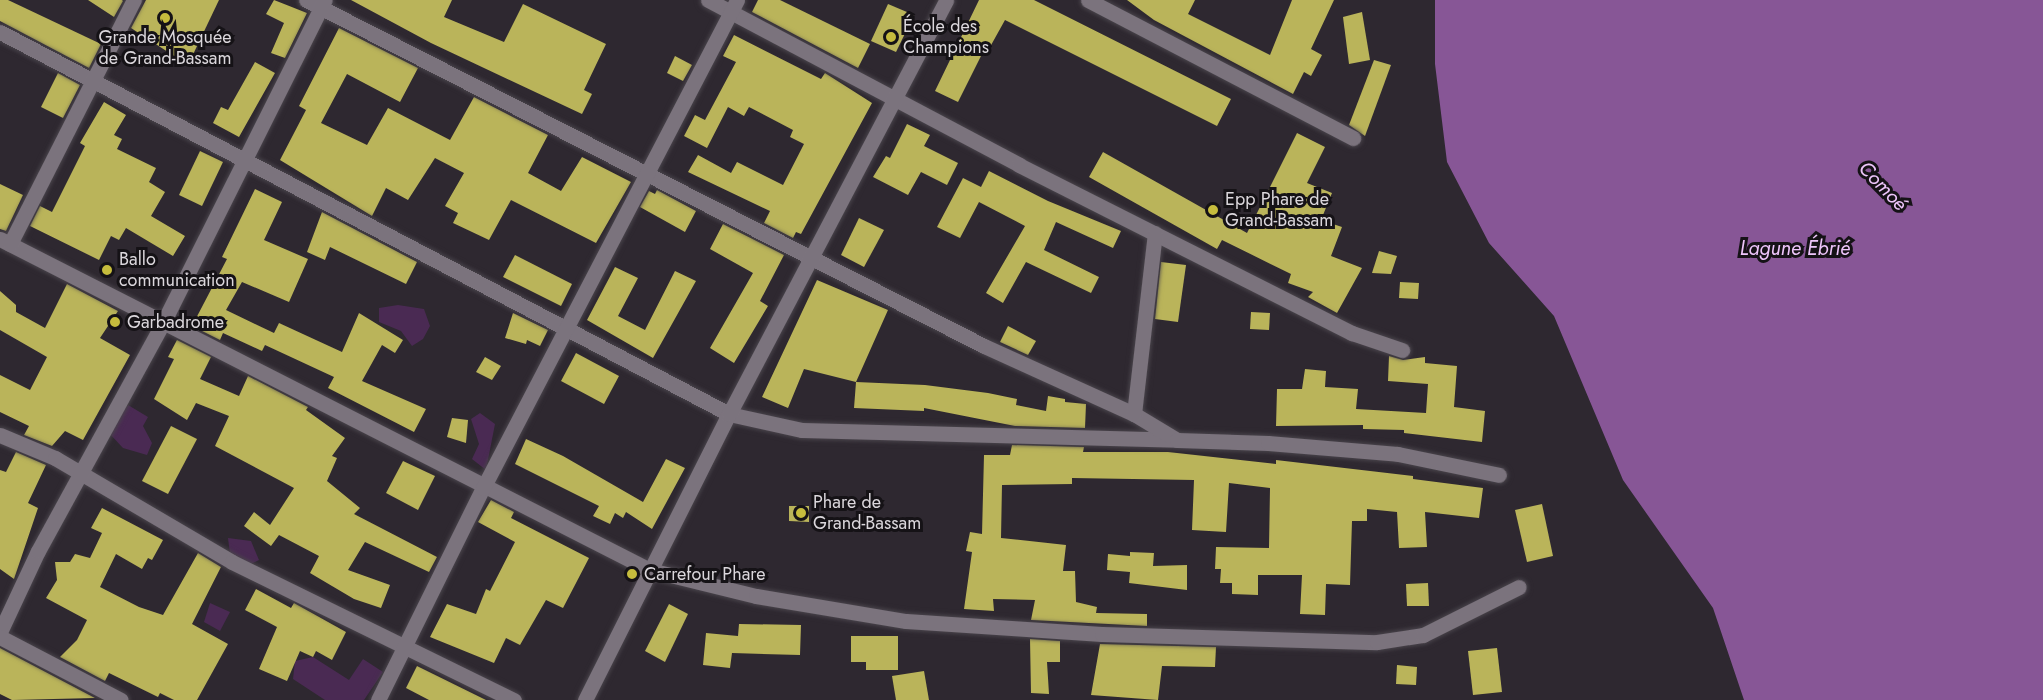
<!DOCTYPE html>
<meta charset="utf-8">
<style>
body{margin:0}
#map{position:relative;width:2043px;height:700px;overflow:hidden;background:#2e2830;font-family:Jost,sans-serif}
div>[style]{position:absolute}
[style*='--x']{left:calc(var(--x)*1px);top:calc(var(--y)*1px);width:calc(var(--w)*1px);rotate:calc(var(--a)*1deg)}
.green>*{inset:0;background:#4a2a53}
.water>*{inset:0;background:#875696}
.building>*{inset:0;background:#bab45a}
.roads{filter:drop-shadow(0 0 2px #49444b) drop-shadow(0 0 2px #49444b)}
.minor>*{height:15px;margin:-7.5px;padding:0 7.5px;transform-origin:7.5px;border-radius:7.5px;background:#7b737d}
.dots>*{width:16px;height:16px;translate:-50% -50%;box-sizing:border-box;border:3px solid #151216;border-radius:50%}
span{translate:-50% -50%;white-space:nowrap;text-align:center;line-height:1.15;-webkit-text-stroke:6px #151216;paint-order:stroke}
.poi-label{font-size:18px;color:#dbd7dc}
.left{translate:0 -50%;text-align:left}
.water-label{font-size:20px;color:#eec5fb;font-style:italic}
</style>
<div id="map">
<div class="green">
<i style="clip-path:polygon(398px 305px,424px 309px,430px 326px,423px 339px,412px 346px,401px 331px,379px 322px,379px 308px)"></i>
<i style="clip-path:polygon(128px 405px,148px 417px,143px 426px,152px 443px,147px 455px,123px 448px,108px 432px)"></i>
<i style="clip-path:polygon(480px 413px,495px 424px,486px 470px,472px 459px,479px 444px,471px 419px)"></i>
<i style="clip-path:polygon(228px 538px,251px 541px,259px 560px,247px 566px,230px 554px)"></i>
<i style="clip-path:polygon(210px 603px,230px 612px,220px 631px,204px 622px)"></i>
<i style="clip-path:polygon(313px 657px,349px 680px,363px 659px,383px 672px,364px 700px,325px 700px,293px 679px,295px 661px)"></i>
</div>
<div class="water">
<i style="clip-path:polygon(1435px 0,2043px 0,2043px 700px,1744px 700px,1713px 608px,1623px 480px,1554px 316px,1489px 243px,1447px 162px,1435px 64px)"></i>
</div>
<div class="building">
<i style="clip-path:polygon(0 0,8px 0,101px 44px,89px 68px,0 21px)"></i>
<i style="clip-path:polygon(88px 0,122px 0,123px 1px,114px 17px)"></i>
<i style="clip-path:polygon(146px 0,219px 0,188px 65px,131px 28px)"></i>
<i style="clip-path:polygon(274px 0,307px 13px,285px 58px,271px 53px,284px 23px,266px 14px)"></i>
<i style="clip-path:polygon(351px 0,452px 0,444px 17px,504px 42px,523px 4px,606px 44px,584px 90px,592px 94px,582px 114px,431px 43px)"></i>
<i style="clip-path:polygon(758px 0,780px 0,870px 44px,858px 68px,752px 12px)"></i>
<i style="clip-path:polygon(979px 0,1034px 0,1231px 99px,1217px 126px,1005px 20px,985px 56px,982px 54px,958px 102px,935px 91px)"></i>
<i style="clip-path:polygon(1127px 0,1195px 0,1188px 14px,1270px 55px,1292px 0,1334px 0,1311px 49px,1322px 55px,1311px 76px,1304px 72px,1293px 94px,1154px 20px)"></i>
<i style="clip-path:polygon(888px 4px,914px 15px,896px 52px,871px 41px)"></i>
<i style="clip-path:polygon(1362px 12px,1370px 60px,1349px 64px,1343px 17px)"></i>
<i style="clip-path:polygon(339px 28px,418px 68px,400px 102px,347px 74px,321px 123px,367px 145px,388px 108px,450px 140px,474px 97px,548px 135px,528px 173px,561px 191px,582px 157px,631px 182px,596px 243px,511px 200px,489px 240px,453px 223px,458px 213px,445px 206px,464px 173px,435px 158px,408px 200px,386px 188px,372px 216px,280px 160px,306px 110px,299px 106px)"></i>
<i style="clip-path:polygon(734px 35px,821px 79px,825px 73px,872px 103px,801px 234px,796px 232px,793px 238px,764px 223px,770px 211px,688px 172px,698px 155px,731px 173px,737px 162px,783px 185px,804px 144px,790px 137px,793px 130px,749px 107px,744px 116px,728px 107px,707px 148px,684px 136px,695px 115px,705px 120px,736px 62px,723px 56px)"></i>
<i style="clip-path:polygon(675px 56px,692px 65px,683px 81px,667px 73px)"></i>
<i style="clip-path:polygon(1374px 60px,1391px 65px,1365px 136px,1349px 125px)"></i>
<i style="clip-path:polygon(255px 62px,275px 73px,239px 137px,213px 123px,221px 107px,228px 110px)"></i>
<i style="clip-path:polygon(58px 73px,80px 85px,63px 118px,41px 107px)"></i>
<i style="clip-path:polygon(104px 102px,126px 115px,114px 135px,122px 139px,117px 149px,156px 168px,149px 182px,165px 192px,151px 216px,185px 236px,173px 256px,126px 228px,119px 240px,111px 236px,99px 260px,30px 226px,40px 206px,52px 212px,85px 146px,80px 143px)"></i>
<i style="clip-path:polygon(907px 124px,930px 135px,924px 146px,958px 163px,947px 185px,921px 172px,908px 195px,873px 177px,886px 156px,890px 158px)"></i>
<i style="clip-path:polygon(1297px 133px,1325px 147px,1307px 183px,1332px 193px,1321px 220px,1342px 227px,1331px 256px,1362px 268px,1337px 313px,1308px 297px,1313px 292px,1288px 283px,1291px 274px,1222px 240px,1217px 249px,1089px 177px,1103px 152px,1247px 233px)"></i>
<i style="clip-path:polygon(200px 151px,223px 162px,202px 206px,179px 195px)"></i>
<i style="clip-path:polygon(989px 171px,1048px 201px,1121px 231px,1113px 248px,1056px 222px,1044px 250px,1099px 277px,1091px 293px,1026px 262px,1003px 303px,986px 293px,1025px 226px,979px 202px,960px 238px,937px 227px,963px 178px,981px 187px)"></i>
<i style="clip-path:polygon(0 184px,23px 195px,6px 231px,0 229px)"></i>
<i style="clip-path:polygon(255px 189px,282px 202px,264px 240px,308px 259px,289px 302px,242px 282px,226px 310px,274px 333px,279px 323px,342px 352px,359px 313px,403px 340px,395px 353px,382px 345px,362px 381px,426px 409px,414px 432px,328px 388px,334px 377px,265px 345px,262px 351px,223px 333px,220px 340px,192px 326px,227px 259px,222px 257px)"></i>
<i style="clip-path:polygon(657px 190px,696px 211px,685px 232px,640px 207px,649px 191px,655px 194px)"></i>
<i style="clip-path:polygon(322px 212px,417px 262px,406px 284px,330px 247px,325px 260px,307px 252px)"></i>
<i style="clip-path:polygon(859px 218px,884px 230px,864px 267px,841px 255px)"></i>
<i style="clip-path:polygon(723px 224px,784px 255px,760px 301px,768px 306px,734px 363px,710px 348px,753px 273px,710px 249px)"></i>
<i style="clip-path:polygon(1379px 251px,1397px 256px,1391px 274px,1372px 273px)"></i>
<i style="clip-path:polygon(515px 255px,572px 284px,561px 306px,503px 277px)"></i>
<i style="clip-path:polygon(1161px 262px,1186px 265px,1178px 322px,1155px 319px)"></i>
<i style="clip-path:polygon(615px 267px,638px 278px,618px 316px,645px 330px,675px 271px,696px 281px,653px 358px,587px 320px)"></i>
<i style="clip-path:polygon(817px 280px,888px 310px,856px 382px,925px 385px,988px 393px,1017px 399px,1016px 405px,1046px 411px,1048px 396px,1065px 399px,1065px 402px,1086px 404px,1085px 428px,1015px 426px,924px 408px,924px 411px,854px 408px,856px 382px,804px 369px,788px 408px,762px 397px)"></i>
<i style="clip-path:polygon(1400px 282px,1419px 283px,1418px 299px,1399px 298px)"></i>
<i style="clip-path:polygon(67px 284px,118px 311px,100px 338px,130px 355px,83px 440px,65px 431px,52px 446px,24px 435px,29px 426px,0 412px,0 375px,30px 390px,47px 357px,0 330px,0 291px,16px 305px,16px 312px,45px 328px)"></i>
<i style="clip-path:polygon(1251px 312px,1270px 313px,1269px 330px,1250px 329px)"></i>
<i style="clip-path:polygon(513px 313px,548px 330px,540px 346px,527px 340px,526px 344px,505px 338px)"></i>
<i style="clip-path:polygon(1008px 326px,1036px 341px,1028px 355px,1000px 342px)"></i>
<i style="clip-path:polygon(177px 340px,211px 357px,200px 379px,239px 396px,248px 376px,308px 407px,306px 410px,345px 438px,332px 456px,337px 458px,327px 481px,360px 508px,354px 514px,437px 557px,429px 572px,365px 542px,348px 570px,390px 585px,381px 608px,354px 599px,310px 573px,319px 556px,279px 535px,271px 546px,244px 526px,254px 512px,270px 525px,294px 488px,215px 446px,229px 416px,196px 403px,187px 420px,154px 399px,174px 359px,168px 357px)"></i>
<i style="clip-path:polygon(576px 353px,619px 376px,604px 404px,561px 381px)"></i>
<i style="clip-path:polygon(1389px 356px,1403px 360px,1425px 357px,1425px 363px,1457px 366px,1454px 407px,1485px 411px,1482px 442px,1404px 433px,1404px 430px,1363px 429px,1363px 425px,1276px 426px,1277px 389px,1302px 389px,1305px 369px,1326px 371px,1325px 387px,1358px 389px,1356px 409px,1426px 413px,1428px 384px,1388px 381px)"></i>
<i style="clip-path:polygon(485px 357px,501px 366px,492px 380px,476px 372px)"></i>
<i style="clip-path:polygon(452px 418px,468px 420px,466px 443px,447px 437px)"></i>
<i style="clip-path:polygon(171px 426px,197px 439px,168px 494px,142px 481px)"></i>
<i style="clip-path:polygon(526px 439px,563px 456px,643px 502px,666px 459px,685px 468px,652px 529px,626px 512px,623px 518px,615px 513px,610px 524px,593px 516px,599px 506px,515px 464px)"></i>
<i style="clip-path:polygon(1012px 445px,1084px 447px,1083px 452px,1168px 452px,1276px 464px,1276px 460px,1413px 476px,1413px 479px,1483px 488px,1479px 518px,1425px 512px,1427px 547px,1399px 548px,1397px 512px,1367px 509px,1367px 521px,1352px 521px,1350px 585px,1326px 584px,1325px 615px,1300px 614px,1302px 575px,1258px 575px,1258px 595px,1232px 594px,1232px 583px,1220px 583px,1221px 569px,1215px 569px,1216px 547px,1269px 548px,1270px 488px,1229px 483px,1226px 532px,1192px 530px,1194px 480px,1072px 478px,1072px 484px,1002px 485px,1001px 538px,1066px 545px,1063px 571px,1075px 571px,1076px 602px,1097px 607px,1096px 613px,1147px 614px,1147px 626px,1031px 620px,1035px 600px,993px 599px,994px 611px,964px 609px,972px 552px,966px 551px,970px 532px,982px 534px,984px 455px,1010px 455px)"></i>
<i style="clip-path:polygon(16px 452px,46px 465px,28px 503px,38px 508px,14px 579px,0 569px,0 470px,6px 472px)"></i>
<i style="clip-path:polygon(403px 461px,435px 476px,418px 510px,386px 493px)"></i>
<i style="clip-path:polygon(491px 500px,514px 512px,511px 518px,589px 558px,563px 608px,546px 600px,520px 645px,506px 638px,494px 663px,430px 637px,447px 604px,476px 614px,486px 589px,490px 591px,515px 542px,478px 522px)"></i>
<i style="clip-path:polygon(1542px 504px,1553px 556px,1527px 562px,1515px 510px)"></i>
<i style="clip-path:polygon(789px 506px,809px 506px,809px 522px,789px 521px)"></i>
<i style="clip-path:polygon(102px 508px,163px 540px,152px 560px,148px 558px,142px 569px,116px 554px,100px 587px,139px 607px,163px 615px,198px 553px,221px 567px,192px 624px,228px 644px,197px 700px,174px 700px,160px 693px,158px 697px,109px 673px,105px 681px,60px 657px,77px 640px,87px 620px,46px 598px,57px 580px,55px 562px,70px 562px,75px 554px,90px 558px,102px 533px,91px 528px)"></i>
<i style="clip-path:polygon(1130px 552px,1154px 553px,1153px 566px,1187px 565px,1187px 590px,1129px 583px,1130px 572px,1107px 570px,1108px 554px,1130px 556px)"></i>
<i style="clip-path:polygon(1428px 583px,1429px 606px,1407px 606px,1406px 584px)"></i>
<i style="clip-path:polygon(256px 589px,291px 608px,294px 603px,346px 632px,332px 660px,316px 651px,313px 657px,300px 651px,287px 681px,259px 669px,277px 627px,245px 610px)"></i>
<i style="clip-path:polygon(669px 604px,688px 614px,665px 662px,645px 651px)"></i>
<i style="clip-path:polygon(739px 624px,801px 625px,800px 655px,732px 653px,730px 668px,703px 665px,706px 633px,738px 636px)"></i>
<i style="clip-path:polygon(851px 636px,898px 636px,898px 670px,866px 670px,866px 662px,851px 662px)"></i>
<i style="clip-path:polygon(1030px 639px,1060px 641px,1060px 662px,1047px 662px,1049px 694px,1031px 693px)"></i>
<i style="clip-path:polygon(1100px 644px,1216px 647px,1215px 667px,1162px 666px,1158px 700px,1091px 695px)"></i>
<i style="clip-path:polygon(0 648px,95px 698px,12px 700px,0 694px)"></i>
<i style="clip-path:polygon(1497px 648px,1502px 692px,1473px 695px,1468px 651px)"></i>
<i style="clip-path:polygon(1397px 665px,1417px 667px,1416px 685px,1396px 684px)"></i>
<i style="clip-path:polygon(417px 666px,486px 700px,429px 700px,406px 688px)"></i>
<i style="clip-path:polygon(924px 671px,929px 700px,896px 700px,892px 676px)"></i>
</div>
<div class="roads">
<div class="minor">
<i style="--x:708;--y:0;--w:352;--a:27.9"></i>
<i style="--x:1019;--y:165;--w:373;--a:26.8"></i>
<i style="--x:1352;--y:333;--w:53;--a:18.8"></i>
<i style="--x:1088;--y:0;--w:299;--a:27.5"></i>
<i style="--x:0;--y:32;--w:823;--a:27.65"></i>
<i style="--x:729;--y:414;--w:75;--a:12.4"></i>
<i style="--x:802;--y:430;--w:375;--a:1.5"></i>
<i style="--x:1177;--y:440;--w:50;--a:-148.8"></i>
<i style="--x:1134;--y:414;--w:165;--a:-155.6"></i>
<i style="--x:984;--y:346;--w:761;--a:-152.96"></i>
<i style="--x:0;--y:239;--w:729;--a:26.99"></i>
<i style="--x:650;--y:570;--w:109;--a:13.8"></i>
<i style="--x:756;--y:596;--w:152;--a:9.5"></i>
<i style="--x:906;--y:621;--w:196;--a:3.8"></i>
<i style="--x:1102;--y:634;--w:275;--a:1.7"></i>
<i style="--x:1377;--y:642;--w:47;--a:-8.7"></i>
<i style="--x:1423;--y:635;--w:107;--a:-26.6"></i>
<i style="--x:10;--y:244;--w:274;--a:-63.1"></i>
<i style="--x:1134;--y:414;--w:182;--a:-83.4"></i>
<i style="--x:0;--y:435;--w:60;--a:22.7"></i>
<i style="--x:55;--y:458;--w:205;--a:30.4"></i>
<i style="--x:232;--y:562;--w:314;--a:26.1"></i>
<i style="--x:1177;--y:440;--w:91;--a:1.9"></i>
<i style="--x:1268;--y:443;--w:130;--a:4.8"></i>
<i style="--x:1398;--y:454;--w:103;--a:11.7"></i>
<i style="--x:0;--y:632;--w:89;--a:-64.9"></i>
<i style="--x:38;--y:551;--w:260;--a:-61.3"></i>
<i style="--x:163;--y:323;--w:361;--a:-63.4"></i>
<i style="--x:0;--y:637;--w:136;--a:27.5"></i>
<i style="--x:378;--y:700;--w:237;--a:-63.7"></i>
<i style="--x:483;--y:488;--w:550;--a:-62.5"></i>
<i style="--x:585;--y:700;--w:320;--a:-63.3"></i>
<i style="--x:729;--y:414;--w:467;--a:-62.3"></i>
</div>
</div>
<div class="dots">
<i style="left:165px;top:18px;background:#c6bc3d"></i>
<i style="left:891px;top:37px;background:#c6bc3d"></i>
<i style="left:1213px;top:210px;background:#c6bc3d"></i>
<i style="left:107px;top:270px;background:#c6bc3d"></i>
<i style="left:115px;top:322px;background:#c6bc3d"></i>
<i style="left:801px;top:513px;background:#c6bc3d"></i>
<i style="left:632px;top:574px;background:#c6bc3d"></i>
</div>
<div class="poi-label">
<span class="left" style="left:903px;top:37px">École des<br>Champions</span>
<span style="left:165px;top:48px">Grande Mosquée<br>de Grand-Bassam</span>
<span class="left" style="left:1225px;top:210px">Epp Phare de<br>Grand-Bassam</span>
<span class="left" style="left:119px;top:270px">Ballo<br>communication</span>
<span class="left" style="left:127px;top:322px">Garbadrome</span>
<span class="left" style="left:813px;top:513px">Phare de<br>Grand-Bassam</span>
<span class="left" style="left:644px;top:574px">Carrefour Phare</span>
</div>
<div class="water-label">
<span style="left:1883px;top:186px;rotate:46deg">Comoé</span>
<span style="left:1795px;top:248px">Lagune Ébrié</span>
</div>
</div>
